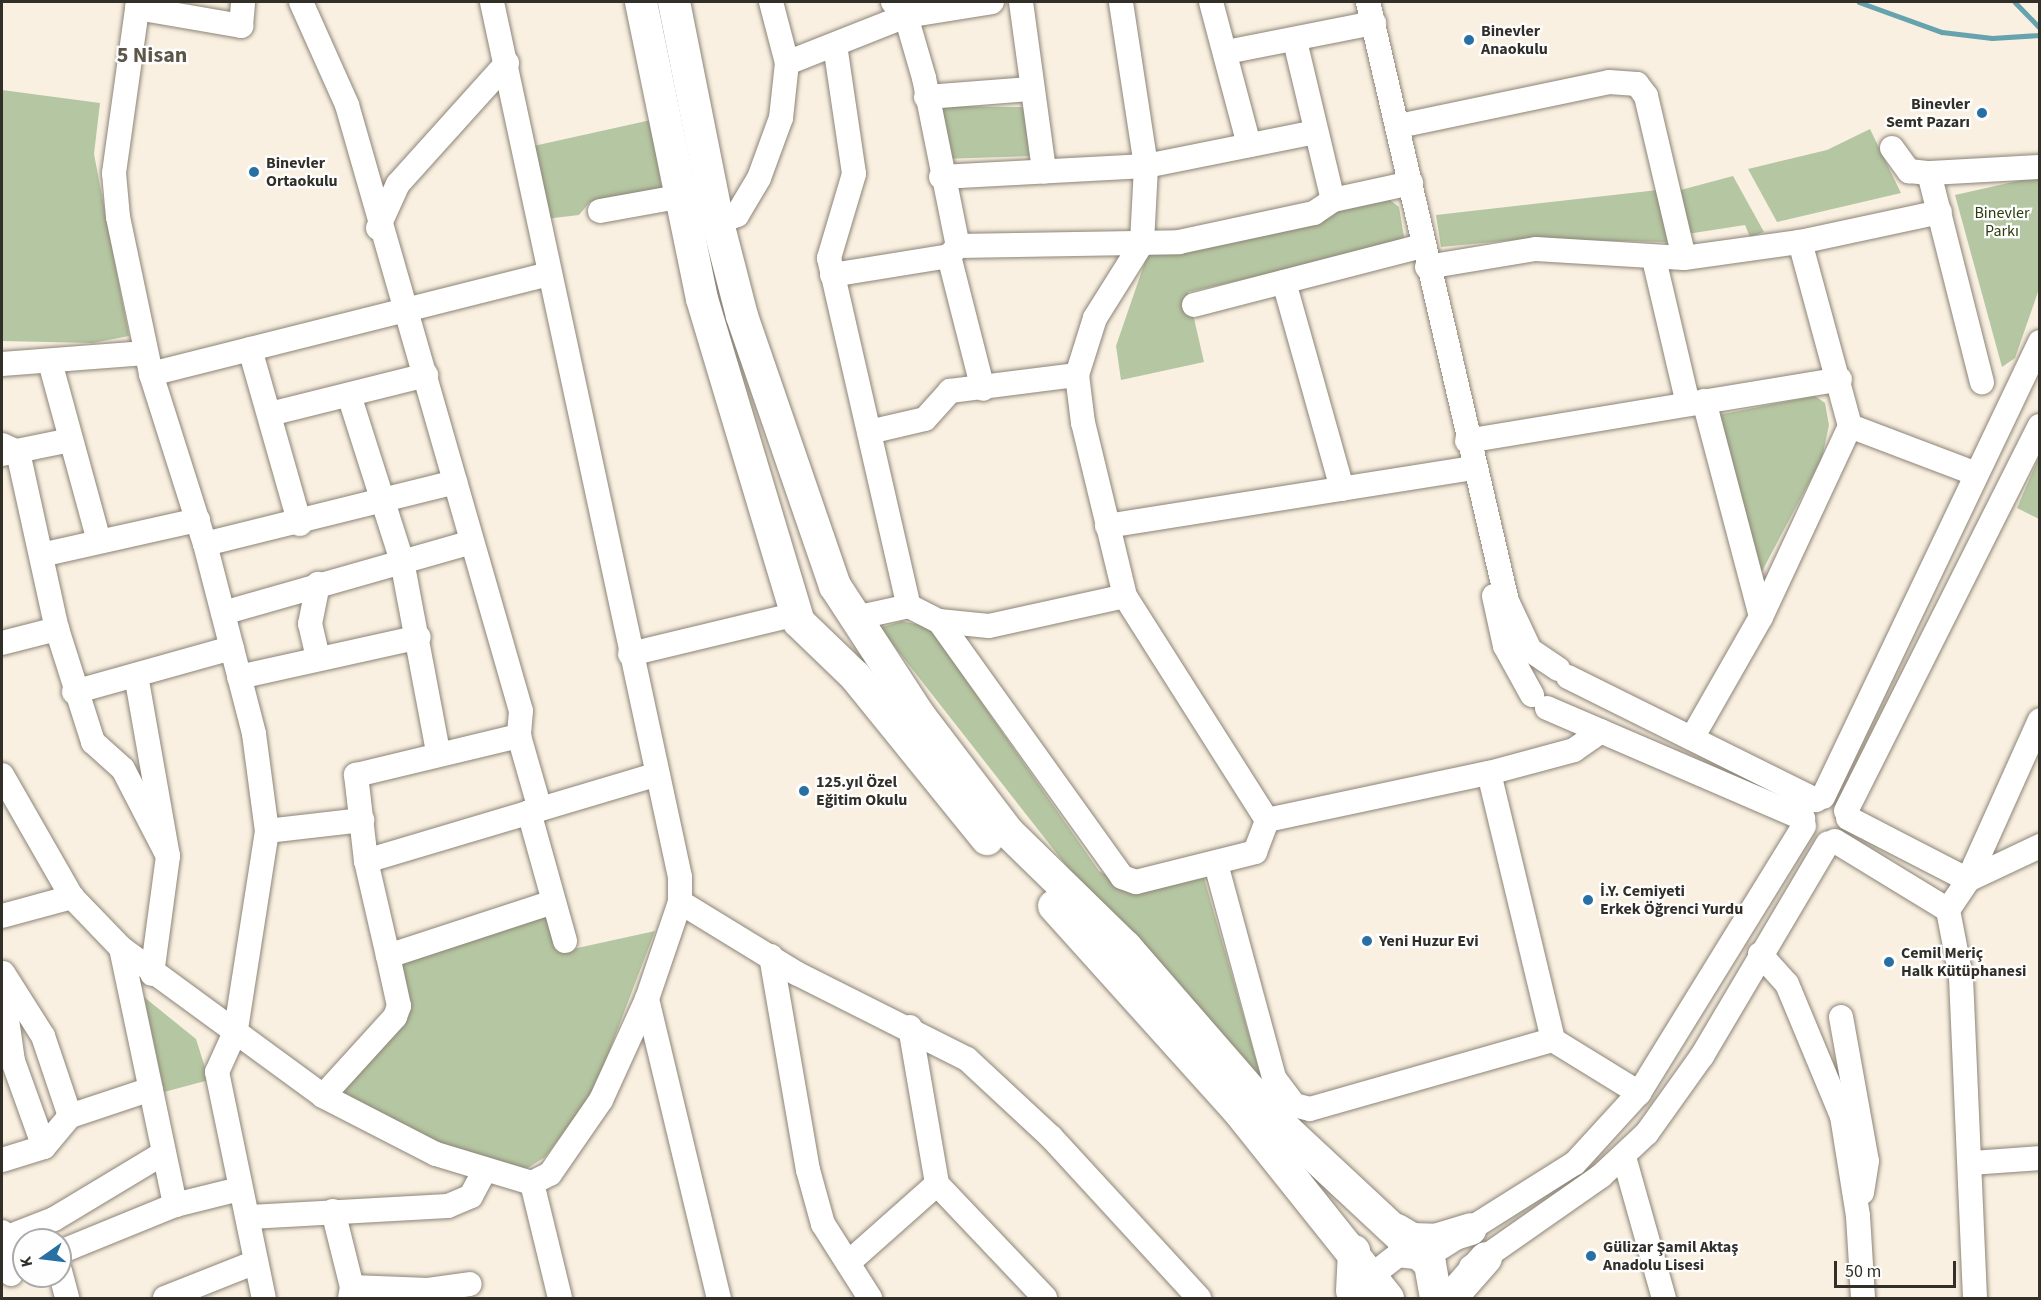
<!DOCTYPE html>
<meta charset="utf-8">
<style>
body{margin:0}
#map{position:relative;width:2041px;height:1300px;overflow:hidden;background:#f9f0e1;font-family:"Source Sans 3",sans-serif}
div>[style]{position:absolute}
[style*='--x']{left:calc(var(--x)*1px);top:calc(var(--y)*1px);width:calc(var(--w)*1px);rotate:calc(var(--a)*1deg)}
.green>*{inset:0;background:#b5c6a2}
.stream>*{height:4.5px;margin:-2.25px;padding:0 2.25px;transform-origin:2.25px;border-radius:2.25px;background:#67a2af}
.roads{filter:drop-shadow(0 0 2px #8c8477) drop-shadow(0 0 2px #8c8477)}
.minor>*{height:24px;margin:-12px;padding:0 12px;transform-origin:12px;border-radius:12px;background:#fff}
.major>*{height:32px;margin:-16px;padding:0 16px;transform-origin:16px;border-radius:16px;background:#fff}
.dots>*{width:16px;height:16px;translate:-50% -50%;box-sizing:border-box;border:3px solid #fefefe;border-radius:50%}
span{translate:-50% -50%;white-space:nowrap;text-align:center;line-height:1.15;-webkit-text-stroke:4.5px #fefefe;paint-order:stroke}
.poi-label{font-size:16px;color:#322f29;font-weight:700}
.left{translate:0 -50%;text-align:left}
.right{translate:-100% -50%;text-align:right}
.park-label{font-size:16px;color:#2a3c0b}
.district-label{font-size:22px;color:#5d5649;font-weight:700}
.frame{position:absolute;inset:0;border:3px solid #322f29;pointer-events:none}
.north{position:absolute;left:12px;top:1228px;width:60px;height:60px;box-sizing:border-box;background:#fefefe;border:2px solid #acaba9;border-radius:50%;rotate:256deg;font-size:16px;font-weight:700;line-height:24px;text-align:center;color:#322f29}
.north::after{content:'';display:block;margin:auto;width:21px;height:27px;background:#2870a4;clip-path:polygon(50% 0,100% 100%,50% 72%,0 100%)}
.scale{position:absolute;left:1834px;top:1261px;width:122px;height:27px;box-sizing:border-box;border:3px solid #322f29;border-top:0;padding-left:8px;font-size:18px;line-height:21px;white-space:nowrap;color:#322f29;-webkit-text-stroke:4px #fefefe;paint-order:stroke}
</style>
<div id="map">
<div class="green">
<i style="clip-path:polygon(2px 90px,100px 103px,94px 154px,129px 336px,93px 343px,2px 341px)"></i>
<i style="clip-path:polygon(932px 106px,1023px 107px,1032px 156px,943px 159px)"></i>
<i style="clip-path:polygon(651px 120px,662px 190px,590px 202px,579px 215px,545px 219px,529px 147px)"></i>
<i style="clip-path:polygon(1870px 129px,1901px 193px,1777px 222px,1748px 169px,1827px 150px)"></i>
<i style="clip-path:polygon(1733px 176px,1764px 232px,1750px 237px,1745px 225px,1687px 234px,1677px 191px)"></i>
<i style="clip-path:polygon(2039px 176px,2039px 289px,2015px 358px,2002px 367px,1955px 195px)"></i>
<i style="clip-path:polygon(1658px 190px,1668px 242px,1524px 239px,1441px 247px,1436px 215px)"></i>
<i style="clip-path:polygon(1390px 200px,1399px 207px,1405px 243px,1188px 292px,1204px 362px,1121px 380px,1116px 346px,1148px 253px)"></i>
<i style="clip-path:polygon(1815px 396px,1825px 403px,1829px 425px,1822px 458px,1760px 575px,1718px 415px)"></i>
<i style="clip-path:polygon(2039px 457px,2040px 519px,2039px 519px,2017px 508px)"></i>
<i style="clip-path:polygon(902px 621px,929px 627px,1099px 871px,1140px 893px,1204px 878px,1267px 1098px,1120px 934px,880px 628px)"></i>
<i style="clip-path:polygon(547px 910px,559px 952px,655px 931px,593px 1094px,545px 1157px,523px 1171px,438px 1149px,340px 1095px,405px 1012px,397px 971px,405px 959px)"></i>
<i style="clip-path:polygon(144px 997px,196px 1039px,209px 1080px,164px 1092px)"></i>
</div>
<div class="stream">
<i style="--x:1859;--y:2;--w:88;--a:19.9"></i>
<i style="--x:1942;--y:32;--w:50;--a:6.8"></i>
<i style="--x:1992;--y:38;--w:48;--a:-3.6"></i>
<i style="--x:2015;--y:2;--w:36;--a:46"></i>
</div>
<div class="roads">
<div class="minor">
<i style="--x:138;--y:2;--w:173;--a:98"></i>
<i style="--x:114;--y:173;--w:44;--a:84.8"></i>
<i style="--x:118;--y:217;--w:160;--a:78.1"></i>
<i style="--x:151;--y:374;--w:178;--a:72.4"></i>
<i style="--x:205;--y:544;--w:196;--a:75.5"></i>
<i style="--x:254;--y:734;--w:98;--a:82.4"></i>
<i style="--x:267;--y:831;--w:201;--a:98.9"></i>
<i style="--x:236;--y:1030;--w:46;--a:114.3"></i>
<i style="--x:217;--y:1072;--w:231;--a:78.3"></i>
<i style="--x:301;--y:2;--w:113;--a:65.9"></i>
<i style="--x:347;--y:105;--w:630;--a:73.98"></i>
<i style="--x:521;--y:711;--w:25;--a:95"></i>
<i style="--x:519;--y:736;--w:76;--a:74"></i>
<i style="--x:771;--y:2;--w:63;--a:75.3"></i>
<i style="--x:893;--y:2;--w:19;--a:47"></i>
<i style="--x:906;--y:16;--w:65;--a:73.8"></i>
<i style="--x:924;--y:78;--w:171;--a:78.6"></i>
<i style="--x:1021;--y:2;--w:171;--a:82.2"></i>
<i style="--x:1211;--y:2;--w:148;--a:75.1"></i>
<i style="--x:1368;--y:2;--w:615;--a:76.94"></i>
<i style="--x:1507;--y:601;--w:54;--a:64.9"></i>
<i style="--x:1530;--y:650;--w:34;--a:34"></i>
<i style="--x:137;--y:8;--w:106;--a:9.8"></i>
<i style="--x:241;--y:26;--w:24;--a:-85"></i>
<i style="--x:1295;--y:41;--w:163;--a:76.6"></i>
<i style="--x:835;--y:45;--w:130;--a:81.6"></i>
<i style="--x:854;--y:174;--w:88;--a:106.6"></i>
<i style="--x:829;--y:258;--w:357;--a:77.1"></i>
<i style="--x:1227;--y:52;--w:150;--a:-11.2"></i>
<i style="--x:926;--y:97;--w:105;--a:-4.4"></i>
<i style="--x:1399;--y:126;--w:215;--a:-11.8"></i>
<i style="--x:1609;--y:82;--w:28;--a:4"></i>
<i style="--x:1637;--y:84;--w:15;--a:53"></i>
<i style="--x:1646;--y:96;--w:166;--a:76.8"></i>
<i style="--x:1892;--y:148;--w:29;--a:54"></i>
<i style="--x:1909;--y:171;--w:20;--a:6"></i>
<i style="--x:1929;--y:173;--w:216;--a:75.8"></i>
<i style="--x:1929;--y:173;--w:111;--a:-3.1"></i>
<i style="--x:941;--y:177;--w:205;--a:-3.1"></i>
<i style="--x:1146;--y:166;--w:173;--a:-11.3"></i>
<i style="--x:600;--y:211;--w:79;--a:-10.2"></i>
<i style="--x:718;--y:223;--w:21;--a:-23"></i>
<i style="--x:737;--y:215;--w:43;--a:-59.3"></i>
<i style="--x:759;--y:178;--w:64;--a:-69.9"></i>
<i style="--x:781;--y:118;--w:55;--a:-83.8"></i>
<i style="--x:787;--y:63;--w:128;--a:-21.6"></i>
<i style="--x:906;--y:16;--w:87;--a:-9.2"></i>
<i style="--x:378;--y:228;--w:48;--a:-65.6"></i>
<i style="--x:398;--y:184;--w:163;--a:-48"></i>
<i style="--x:949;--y:256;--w:137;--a:75.7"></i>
<i style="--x:1654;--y:259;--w:149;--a:76.8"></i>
<i style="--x:1427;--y:267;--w:110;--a:-9.4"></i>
<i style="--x:1536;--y:249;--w:148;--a:3.5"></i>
<i style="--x:1684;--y:258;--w:117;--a:-7.9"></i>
<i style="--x:1800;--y:242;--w:143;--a:-12.1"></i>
<i style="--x:832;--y:275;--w:119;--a:-9.2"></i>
<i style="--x:949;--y:256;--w:13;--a:-48"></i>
<i style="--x:958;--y:246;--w:221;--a:-1"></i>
<i style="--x:1179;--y:242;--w:138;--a:-12.1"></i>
<i style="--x:1314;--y:213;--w:23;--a:-34"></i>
<i style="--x:1333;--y:200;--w:80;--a:-12.3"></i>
<i style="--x:1284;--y:282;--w:215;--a:74.3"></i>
<i style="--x:1194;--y:305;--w:236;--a:-14.5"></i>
<i style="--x:250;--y:349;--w:182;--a:74.1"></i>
<i style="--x:50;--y:362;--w:186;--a:74.7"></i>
<i style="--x:2;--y:364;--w:144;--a:-4.4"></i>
<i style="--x:151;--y:374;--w:409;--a:-14.1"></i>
<i style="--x:349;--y:395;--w:174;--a:72.3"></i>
<i style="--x:402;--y:561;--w:193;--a:79.3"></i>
<i style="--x:1704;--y:401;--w:223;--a:75.2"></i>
<i style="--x:270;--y:414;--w:161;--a:-14"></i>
<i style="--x:1850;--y:426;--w:133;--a:20.8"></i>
<i style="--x:869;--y:432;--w:57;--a:-13.1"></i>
<i style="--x:925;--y:419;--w:38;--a:-48"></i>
<i style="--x:950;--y:391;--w:128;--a:-7.2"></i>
<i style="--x:1467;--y:441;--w:378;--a:-9.4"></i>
<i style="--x:2;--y:445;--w:17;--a:24"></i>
<i style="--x:18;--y:452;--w:181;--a:77.6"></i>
<i style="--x:57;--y:629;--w:119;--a:72.3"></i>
<i style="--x:93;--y:742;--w:40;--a:42"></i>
<i style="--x:123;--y:769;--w:98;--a:62.7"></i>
<i style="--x:2;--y:454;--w:70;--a:-11.5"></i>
<i style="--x:1107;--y:526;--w:372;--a:-9"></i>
<i style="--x:205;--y:544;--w:258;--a:-13.9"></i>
<i style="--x:41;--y:555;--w:161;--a:-12.6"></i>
<i style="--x:1494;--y:596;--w:51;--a:77.6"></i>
<i style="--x:1505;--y:646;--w:56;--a:61.1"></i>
<i style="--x:223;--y:613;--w:259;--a:-15.9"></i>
<i style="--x:855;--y:618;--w:55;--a:-12.5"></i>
<i style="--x:909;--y:606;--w:34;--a:27"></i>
<i style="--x:939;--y:621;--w:50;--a:5.7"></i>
<i style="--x:989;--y:626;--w:139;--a:-12.4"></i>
<i style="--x:939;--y:621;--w:315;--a:54.4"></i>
<i style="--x:1122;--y:877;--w:15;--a:20"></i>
<i style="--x:1136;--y:882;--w:123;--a:-14.1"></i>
<i style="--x:1255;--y:852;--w:34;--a:-69"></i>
<i style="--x:1267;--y:820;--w:265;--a:-122.4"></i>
<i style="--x:1125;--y:596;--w:178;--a:-103.6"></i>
<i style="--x:1083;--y:423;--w:48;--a:-97.1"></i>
<i style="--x:1077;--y:375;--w:60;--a:-72.5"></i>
<i style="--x:1095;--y:318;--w:89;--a:-57.9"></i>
<i style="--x:1142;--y:243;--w:77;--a:-87"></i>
<i style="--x:1146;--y:166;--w:166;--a:-98.7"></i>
<i style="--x:2;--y:643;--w:57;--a:-14.3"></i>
<i style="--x:630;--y:654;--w:172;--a:-13.5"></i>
<i style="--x:318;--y:658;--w:35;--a:-103"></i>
<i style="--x:310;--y:624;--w:41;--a:-78.7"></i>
<i style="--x:136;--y:675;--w:184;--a:80"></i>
<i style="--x:168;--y:856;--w:119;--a:97.7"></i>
<i style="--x:239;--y:677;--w:184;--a:-12.5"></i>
<i style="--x:1568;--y:677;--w:277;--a:26.4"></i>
<i style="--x:74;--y:692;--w:164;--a:-15.6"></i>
<i style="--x:1547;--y:708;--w:279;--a:23.3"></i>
<i style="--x:1692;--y:738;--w:139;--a:-60.3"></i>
<i style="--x:1761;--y:617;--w:211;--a:-65"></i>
<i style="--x:1850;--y:426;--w:191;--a:-105.2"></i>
<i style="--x:1489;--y:773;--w:275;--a:76.5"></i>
<i style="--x:1553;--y:1040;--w:101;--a:31.6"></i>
<i style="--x:2;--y:775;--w:141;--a:60.2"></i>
<i style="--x:72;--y:897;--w:71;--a:46.1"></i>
<i style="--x:121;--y:948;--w:250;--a:36.2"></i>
<i style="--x:323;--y:1096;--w:127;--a:27.2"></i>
<i style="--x:436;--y:1154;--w:100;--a:16.8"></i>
<i style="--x:532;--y:1183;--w:20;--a:-27"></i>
<i style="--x:550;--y:1174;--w:90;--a:-55.4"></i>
<i style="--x:601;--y:1100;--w:111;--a:-65.5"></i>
<i style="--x:647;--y:999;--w:102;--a:-71.2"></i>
<i style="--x:680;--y:902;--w:25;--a:-90"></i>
<i style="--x:680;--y:877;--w:895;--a:-102.13"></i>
<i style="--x:1823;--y:797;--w:504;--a:-64.5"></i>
<i style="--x:1846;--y:811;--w:431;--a:-63.3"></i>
<i style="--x:529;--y:812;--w:134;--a:74.4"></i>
<i style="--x:1848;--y:818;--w:135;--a:27.3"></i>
<i style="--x:1267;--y:820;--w:227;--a:-12"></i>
<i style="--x:1489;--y:773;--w:88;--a:-15.1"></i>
<i style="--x:1574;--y:750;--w:33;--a:-35"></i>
<i style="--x:267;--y:831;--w:96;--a:-6.6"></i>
<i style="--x:1835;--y:841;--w:132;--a:31.4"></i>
<i style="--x:366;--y:861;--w:304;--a:-16.6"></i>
<i style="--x:1216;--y:864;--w:222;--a:74.8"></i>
<i style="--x:1274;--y:1078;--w:34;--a:53"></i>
<i style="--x:1294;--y:1105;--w:16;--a:14"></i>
<i style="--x:1310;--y:1109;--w:253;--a:-15.9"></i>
<i style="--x:1968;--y:880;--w:80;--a:-25.3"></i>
<i style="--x:680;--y:902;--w:136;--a:31.5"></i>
<i style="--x:796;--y:973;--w:191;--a:26.7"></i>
<i style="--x:967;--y:1059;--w:115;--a:42.9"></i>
<i style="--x:1051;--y:1137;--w:219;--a:47.4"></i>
<i style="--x:2;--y:916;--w:73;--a:-15.2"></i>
<i style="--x:121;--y:948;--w:263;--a:78.1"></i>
<i style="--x:1760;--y:954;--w:40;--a:48"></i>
<i style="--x:1787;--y:984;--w:143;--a:67.4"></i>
<i style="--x:1842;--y:1116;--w:101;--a:80.9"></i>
<i style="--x:1858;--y:1216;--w:82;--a:86.5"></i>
<i style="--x:388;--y:956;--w:98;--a:-103"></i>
<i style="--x:366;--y:861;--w:87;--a:-96.6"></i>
<i style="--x:356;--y:775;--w:168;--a:-13.5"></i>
<i style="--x:771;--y:956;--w:217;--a:80.2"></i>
<i style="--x:808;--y:1170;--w:56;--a:74.5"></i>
<i style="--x:823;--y:1224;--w:88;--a:57.6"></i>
<i style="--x:3;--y:973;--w:75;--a:57.6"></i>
<i style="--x:43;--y:1036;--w:84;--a:71.4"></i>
<i style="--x:2;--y:984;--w:78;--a:81.9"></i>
<i style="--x:13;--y:1061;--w:91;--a:70.2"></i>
<i style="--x:647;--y:999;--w:308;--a:76.5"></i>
<i style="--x:1841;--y:1017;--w:146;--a:79.8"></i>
<i style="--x:1867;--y:1161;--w:32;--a:99"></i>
<i style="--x:910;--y:1027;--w:159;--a:80.2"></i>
<i style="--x:937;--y:1184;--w:157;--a:46.5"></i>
<i style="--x:323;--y:1096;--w:107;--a:-47.7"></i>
<i style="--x:395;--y:1017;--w:12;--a:-70"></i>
<i style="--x:399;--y:1006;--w:51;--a:-102.4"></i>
<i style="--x:388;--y:956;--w:174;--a:-18.1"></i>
<i style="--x:1624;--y:1157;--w:147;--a:74.2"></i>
<i style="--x:2;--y:1160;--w:44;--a:-17.2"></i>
<i style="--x:44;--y:1147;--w:40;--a:-50"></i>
<i style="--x:70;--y:1116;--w:85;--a:-18.4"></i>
<i style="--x:1971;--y:1163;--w:69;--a:-4.1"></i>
<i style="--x:532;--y:1183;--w:118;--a:76.3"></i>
<i style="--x:333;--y:1211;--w:78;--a:76"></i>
<i style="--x:352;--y:1287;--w:11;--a:100"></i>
<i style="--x:250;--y:1217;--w:198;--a:-3.2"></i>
<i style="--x:448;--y:1206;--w:25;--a:-23"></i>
<i style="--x:471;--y:1196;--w:30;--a:-62"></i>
<i style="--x:2;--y:1232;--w:43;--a:77.9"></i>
<i style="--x:3;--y:1239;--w:55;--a:-21.4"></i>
<i style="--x:54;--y:1219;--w:128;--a:-31"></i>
<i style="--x:60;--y:1252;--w:124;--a:-22.2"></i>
<i style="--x:175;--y:1205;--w:66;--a:-14"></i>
<i style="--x:848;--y:1263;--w:119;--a:-41.6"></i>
<i style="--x:1471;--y:1267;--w:159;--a:-35"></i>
<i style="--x:1601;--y:1176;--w:63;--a:-43.1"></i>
<i style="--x:1647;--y:1133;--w:95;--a:-54.5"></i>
<i style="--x:1702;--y:1056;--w:247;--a:-59.4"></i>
<i style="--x:60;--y:1271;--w:28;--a:75"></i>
<i style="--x:352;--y:1287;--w:76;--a:2.3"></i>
<i style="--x:428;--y:1290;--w:42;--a:-8.1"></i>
<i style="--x:1357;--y:1287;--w:52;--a:-38"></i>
<i style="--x:1398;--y:1255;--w:26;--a:7"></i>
<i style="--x:1424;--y:1258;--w:178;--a:-32.2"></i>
<i style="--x:1575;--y:1163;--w:95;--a:-47.6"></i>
<i style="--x:1639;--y:1093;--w:314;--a:-58.3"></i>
<i style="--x:165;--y:1298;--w:98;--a:-21.6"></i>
<i style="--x:1975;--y:1298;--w:321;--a:-92.5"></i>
<i style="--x:1961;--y:977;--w:68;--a:-101"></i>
<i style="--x:1948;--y:910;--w:36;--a:-56"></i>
<i style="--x:1968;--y:880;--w:175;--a:-65.8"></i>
</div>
<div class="major">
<i style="--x:641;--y:2;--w:303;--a:78.4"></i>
<i style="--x:702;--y:299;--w:337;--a:73.3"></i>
<i style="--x:799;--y:622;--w:78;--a:44"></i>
<i style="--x:855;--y:676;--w:210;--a:51"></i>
<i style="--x:674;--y:2;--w:225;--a:78.7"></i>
<i style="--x:718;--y:223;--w:96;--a:75.5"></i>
<i style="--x:742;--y:316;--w:286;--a:71"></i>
<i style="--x:835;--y:586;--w:154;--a:56.9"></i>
<i style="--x:919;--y:715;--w:147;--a:52.7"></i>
<i style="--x:1008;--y:832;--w:165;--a:44.3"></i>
<i style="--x:1126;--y:947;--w:235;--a:49"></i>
<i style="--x:1280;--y:1124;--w:205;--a:43"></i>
<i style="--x:1430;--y:1264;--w:35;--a:80"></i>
<i style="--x:1054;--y:906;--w:273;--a:48"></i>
<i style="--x:1237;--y:1109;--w:242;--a:51.4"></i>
<i style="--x:1397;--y:1230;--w:17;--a:31"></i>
<i style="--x:1412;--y:1239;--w:23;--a:2"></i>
<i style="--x:1435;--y:1240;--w:37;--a:-17"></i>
<i style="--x:1352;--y:1291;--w:40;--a:-87.1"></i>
<i style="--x:1451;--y:1298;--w:53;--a:-48.8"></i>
</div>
</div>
<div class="dots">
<i style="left:1469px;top:40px;background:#2870a4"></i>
<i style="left:1982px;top:113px;background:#2870a4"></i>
<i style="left:254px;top:172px;background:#2870a4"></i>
<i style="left:804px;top:791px;background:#2870a4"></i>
<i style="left:1588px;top:900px;background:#2870a4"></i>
<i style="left:1367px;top:941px;background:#2870a4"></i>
<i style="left:1889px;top:962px;background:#2870a4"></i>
<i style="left:1591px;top:1256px;background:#2870a4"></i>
</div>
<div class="poi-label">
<span class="left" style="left:1481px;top:40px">Binevler<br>Anaokulu</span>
<span class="right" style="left:1970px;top:113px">Binevler<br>Semt Pazarı</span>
<span class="left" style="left:266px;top:172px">Binevler<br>Ortaokulu</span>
<span class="left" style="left:816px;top:791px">125.yıl Özel<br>Eğitim Okulu</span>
<span class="left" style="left:1600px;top:900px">İ.Y. Cemiyeti<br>Erkek Öğrenci Yurdu</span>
<span class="left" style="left:1379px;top:941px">Yeni Huzur Evi</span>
<span class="left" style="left:1901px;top:962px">Cemil Meriç<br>Halk Kütüphanesi</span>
<span class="left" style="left:1603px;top:1256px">Gülizar Şamil Aktaş<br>Anadolu Lisesi</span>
</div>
<div class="park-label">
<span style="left:2002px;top:222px">Binevler<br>Parkı</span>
</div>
<div class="district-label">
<span style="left:152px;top:56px">5 Nisan</span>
</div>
<div class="frame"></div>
<div class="north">K</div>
<div class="scale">50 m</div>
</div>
